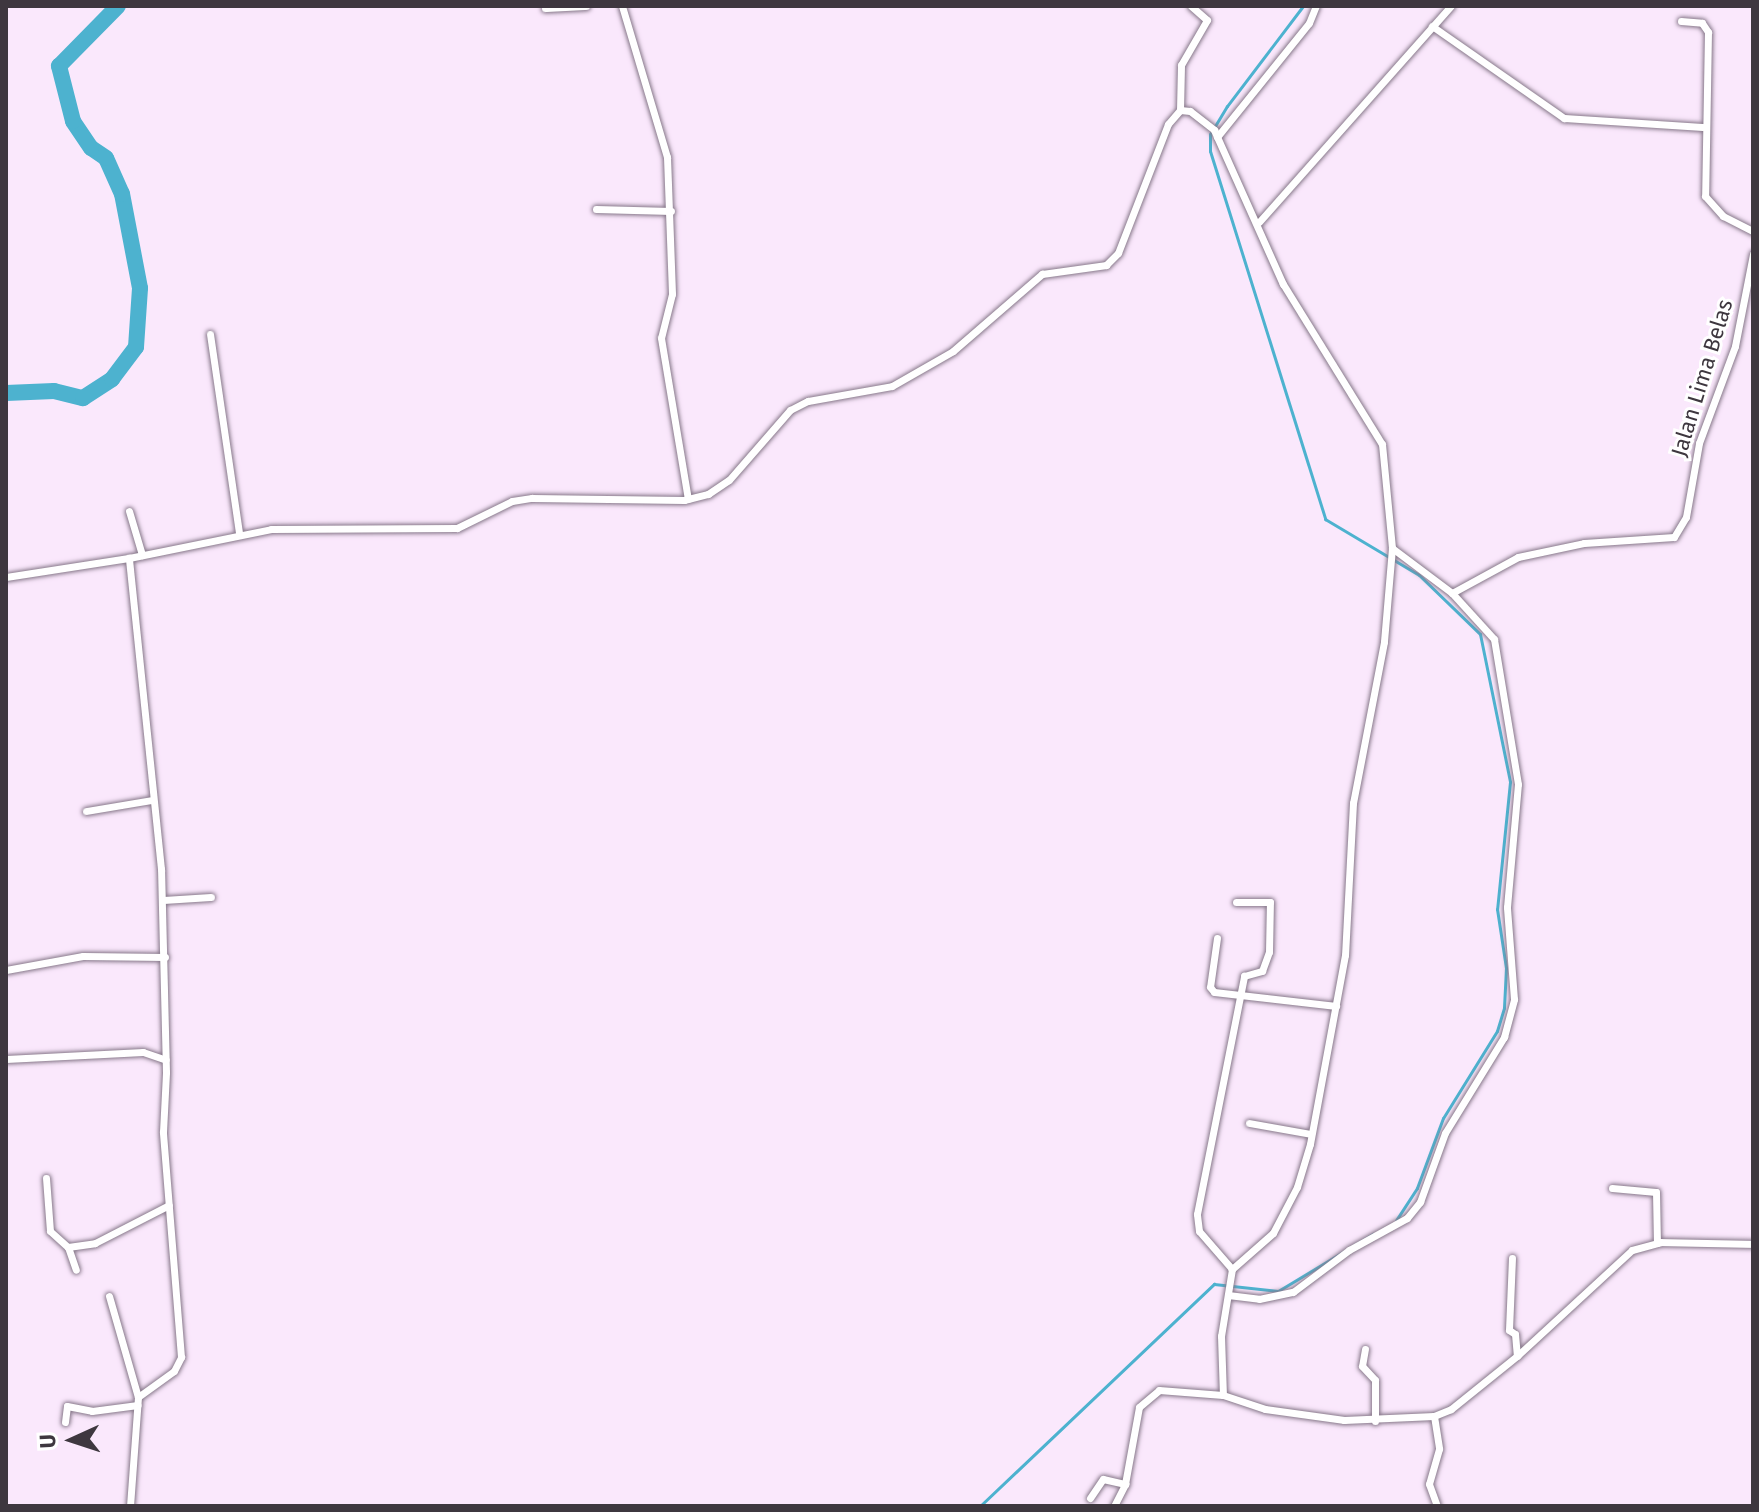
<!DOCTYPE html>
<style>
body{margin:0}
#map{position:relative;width:1759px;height:1512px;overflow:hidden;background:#fae8fc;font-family:"Fira Sans",sans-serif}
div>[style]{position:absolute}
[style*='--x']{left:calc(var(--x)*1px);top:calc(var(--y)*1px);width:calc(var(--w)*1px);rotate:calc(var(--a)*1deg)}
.stream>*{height:3px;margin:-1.5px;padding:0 1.5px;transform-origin:1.5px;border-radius:1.5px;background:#4db2cf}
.river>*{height:16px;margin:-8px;padding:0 8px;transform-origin:8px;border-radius:8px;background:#4db2cf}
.roads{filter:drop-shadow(0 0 2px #87788a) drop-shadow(0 0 2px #87788a)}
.minor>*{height:7px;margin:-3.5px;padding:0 3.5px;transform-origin:3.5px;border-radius:3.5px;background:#fff}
span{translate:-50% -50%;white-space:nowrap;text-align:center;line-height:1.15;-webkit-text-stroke:6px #fff;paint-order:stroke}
.street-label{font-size:22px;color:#3e373f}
.frame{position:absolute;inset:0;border:8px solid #3e373f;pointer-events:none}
.north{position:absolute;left:32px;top:1400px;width:80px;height:80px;-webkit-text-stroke:6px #fff;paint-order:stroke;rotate:267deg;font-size:22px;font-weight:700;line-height:32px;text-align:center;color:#3e373f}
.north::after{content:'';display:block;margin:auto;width:28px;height:36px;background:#3e373f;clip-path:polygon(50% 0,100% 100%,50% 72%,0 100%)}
</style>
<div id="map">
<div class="stream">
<i style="--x:1303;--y:6;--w:126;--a:127.2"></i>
<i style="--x:1227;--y:106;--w:33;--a:121"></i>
<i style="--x:1210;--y:134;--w:17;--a:90"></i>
<i style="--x:1210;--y:151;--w:386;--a:72.6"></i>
<i style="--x:1325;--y:519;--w:109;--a:30.8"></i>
<i style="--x:1419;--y:575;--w:85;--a:44"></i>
<i style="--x:1480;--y:634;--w:151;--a:78.5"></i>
<i style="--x:1510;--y:782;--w:128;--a:95.8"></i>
<i style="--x:1497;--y:909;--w:60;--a:81.3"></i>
<i style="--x:1506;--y:968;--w:40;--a:92.9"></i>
<i style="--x:1504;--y:1008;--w:24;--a:107"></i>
<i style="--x:1497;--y:1031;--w:102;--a:121.8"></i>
<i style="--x:1443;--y:1118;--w:75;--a:110.4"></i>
<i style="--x:1417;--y:1188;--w:38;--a:123"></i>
<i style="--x:980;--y:1506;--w:323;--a:-43.5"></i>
<i style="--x:1214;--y:1284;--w:64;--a:6.2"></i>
<i style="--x:1278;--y:1291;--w:111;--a:-31"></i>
</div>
<div class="river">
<i style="--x:6;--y:393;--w:48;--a:-2.4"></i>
<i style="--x:54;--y:391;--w:30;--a:14"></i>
<i style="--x:83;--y:398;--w:35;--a:-33"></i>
<i style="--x:112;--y:379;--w:40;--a:-53"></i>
<i style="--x:136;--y:347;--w:59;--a:-86.1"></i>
<i style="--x:140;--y:288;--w:96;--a:-100.8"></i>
<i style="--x:122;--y:194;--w:39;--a:-114"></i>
<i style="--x:106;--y:158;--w:18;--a:-146"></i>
<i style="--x:91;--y:148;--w:32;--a:-124"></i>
<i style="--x:73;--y:121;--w:57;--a:-104.3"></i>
<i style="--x:59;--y:66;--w:84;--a:-45.5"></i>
</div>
<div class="roads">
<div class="minor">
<i style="--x:622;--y:6;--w:158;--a:73.4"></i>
<i style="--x:667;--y:157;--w:137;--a:87.9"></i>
<i style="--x:672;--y:294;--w:45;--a:104"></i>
<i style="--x:661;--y:338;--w:163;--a:80.5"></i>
<i style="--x:545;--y:8;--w:41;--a:-2.8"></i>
<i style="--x:1681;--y:21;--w:21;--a:5"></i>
<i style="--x:1702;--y:23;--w:11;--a:56"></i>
<i style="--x:1708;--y:32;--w:164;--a:91"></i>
<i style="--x:1705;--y:196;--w:27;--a:48"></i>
<i style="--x:1723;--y:216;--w:34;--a:27"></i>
<i style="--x:1432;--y:26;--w:161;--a:34.9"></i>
<i style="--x:1564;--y:118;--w:139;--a:3.7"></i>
<i style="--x:1180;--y:110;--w:45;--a:-88.7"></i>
<i style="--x:1181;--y:65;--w:52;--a:-60"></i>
<i style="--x:1207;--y:20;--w:21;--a:-139"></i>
<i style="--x:1217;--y:137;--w:146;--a:-51.1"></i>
<i style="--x:1309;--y:23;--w:18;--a:-68"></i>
<i style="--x:596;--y:209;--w:75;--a:1.5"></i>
<i style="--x:1259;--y:222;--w:289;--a:-48.4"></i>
<i style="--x:210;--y:334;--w:202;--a:81.7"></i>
<i style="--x:129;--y:511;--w:46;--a:73.5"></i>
<i style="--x:1392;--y:548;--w:75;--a:36.9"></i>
<i style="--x:1452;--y:593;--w:75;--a:-28.6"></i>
<i style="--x:1518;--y:557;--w:67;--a:-12"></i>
<i style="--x:1584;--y:543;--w:90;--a:-3.8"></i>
<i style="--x:1674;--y:537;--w:23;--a:-59"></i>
<i style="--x:1686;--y:517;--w:75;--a:-80"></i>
<i style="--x:1699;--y:443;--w:103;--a:-69.6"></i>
<i style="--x:1735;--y:346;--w:94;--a:-78.9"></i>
<i style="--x:6;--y:577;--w:124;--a:-8.8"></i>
<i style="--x:86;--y:811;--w:67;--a:-9.5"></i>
<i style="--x:163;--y:900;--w:48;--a:-3.6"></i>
<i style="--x:1217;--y:938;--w:49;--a:98.1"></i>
<i style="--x:1210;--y:987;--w:6;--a:51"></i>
<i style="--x:1214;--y:992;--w:123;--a:6.5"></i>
<i style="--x:6;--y:970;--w:78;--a:-10.3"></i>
<i style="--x:83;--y:956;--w:82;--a:0.7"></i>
<i style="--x:6;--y:1059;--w:137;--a:-2.9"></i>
<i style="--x:143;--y:1052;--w:24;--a:19"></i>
<i style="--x:1249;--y:1123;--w:63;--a:10.1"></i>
<i style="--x:46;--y:1178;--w:53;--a:85.7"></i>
<i style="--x:50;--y:1231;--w:24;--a:42"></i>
<i style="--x:68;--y:1247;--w:27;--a:-8"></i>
<i style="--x:95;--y:1243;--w:83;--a:-27.2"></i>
<i style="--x:1612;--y:1188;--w:44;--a:5.2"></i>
<i style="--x:1656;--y:1192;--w:51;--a:88.9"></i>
<i style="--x:68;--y:1247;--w:24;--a:71"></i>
<i style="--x:1512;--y:1258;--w:72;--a:92.4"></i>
<i style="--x:1509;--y:1330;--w:7;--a:34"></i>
<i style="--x:1515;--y:1334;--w:22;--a:85"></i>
<i style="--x:1232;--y:1269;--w:50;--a:-131"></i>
<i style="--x:1199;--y:1231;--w:17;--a:-97"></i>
<i style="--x:1197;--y:1214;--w:243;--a:-78.8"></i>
<i style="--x:1244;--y:976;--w:19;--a:-16"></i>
<i style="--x:1262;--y:971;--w:20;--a:-70"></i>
<i style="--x:1269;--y:952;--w:50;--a:-88.9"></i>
<i style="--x:1270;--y:902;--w:34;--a:180"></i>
<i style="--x:1228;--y:1295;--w:31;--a:7"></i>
<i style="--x:1259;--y:1299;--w:35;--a:-12"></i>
<i style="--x:1293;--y:1292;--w:70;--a:-36.9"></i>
<i style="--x:1349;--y:1250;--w:66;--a:-28.9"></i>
<i style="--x:1407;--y:1218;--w:21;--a:-51"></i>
<i style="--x:1420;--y:1202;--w:73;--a:-70.1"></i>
<i style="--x:1445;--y:1133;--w:113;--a:-58.4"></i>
<i style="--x:1504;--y:1037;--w:39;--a:-75"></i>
<i style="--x:1514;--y:999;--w:92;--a:-94.4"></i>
<i style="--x:1507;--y:907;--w:123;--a:-84.9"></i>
<i style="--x:1518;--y:784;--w:147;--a:-99.4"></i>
<i style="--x:1494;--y:639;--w:62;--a:-132.4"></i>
<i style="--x:109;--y:1296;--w:105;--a:74"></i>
<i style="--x:1365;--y:1349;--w:17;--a:100"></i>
<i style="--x:1362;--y:1366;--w:19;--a:47"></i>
<i style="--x:1375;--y:1380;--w:41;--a:90"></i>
<i style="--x:1434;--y:1416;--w:33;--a:81"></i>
<i style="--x:1439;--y:1449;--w:36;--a:106"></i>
<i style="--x:1429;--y:1484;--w:23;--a:70"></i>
<i style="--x:65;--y:1422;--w:16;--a:-83"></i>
<i style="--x:67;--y:1406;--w:25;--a:11"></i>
<i style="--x:92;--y:1411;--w:46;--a:-7.4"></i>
<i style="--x:1090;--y:1498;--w:23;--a:-56"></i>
<i style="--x:1103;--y:1479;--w:23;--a:13"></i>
<i style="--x:130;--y:1506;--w:109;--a:-85.8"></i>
<i style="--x:138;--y:1397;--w:44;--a:-35.8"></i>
<i style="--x:174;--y:1371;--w:16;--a:-63"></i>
<i style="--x:181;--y:1357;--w:226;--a:-94.6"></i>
<i style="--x:163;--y:1132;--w:60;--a:-87.1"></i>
<i style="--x:166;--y:1072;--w:203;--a:-91.4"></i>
<i style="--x:161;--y:869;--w:313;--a:-95.9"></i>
<i style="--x:129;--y:558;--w:145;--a:-11.5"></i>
<i style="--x:271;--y:529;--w:186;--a:-0.3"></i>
<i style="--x:457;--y:528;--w:61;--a:-26.1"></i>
<i style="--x:512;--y:501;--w:20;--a:-9"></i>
<i style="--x:532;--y:498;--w:152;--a:0.8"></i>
<i style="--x:684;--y:500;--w:25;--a:-14"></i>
<i style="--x:708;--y:494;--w:25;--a:-34"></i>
<i style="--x:729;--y:480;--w:93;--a:-48.9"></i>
<i style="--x:790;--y:410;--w:20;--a:-27"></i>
<i style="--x:808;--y:401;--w:85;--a:-10.1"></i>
<i style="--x:892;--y:386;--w:70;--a:-29.8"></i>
<i style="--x:953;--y:351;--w:118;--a:-40.9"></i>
<i style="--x:1042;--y:274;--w:65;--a:-8"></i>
<i style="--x:1106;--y:265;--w:17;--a:-45"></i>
<i style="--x:1118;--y:253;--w:138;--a:-68.8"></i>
<i style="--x:1168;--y:124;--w:18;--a:-49"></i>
<i style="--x:1180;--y:110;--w:10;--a:6"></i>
<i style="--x:1190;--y:111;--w:31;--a:38"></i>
<i style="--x:1214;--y:130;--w:169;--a:65.9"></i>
<i style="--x:1283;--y:284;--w:188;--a:58.3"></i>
<i style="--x:1382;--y:444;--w:104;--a:84.5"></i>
<i style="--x:1392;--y:548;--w:94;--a:94.9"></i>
<i style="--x:1384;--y:642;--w:164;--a:100.9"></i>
<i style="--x:1353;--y:803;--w:152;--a:93"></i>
<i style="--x:1345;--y:955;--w:192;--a:100.5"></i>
<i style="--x:1310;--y:1144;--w:45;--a:106.8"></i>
<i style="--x:1297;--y:1187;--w:52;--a:117.6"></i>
<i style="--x:1273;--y:1233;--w:55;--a:138.7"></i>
<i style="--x:1232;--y:1269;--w:68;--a:99.3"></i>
<i style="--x:1221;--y:1336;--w:59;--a:88.1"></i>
<i style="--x:1114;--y:1506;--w:25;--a:-63"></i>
<i style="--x:1125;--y:1484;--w:78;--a:-79.7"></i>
<i style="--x:1139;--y:1407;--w:26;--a:-40"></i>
<i style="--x:1159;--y:1390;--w:64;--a:4.5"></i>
<i style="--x:1223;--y:1395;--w:44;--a:18.4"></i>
<i style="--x:1265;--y:1409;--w:80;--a:7.9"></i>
<i style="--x:1344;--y:1420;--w:90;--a:-2.5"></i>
<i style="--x:1434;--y:1416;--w:18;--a:-22"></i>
<i style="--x:1451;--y:1409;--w:85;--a:-38.8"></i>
<i style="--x:1517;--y:1356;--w:156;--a:-42.7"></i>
<i style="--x:1632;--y:1250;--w:30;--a:-15"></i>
<i style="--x:1661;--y:1242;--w:92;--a:1.2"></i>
</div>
</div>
<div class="street-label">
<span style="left:1702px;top:378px;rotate:-73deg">Jalan Lima Belas</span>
</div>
<div class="frame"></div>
<div class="north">U</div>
</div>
